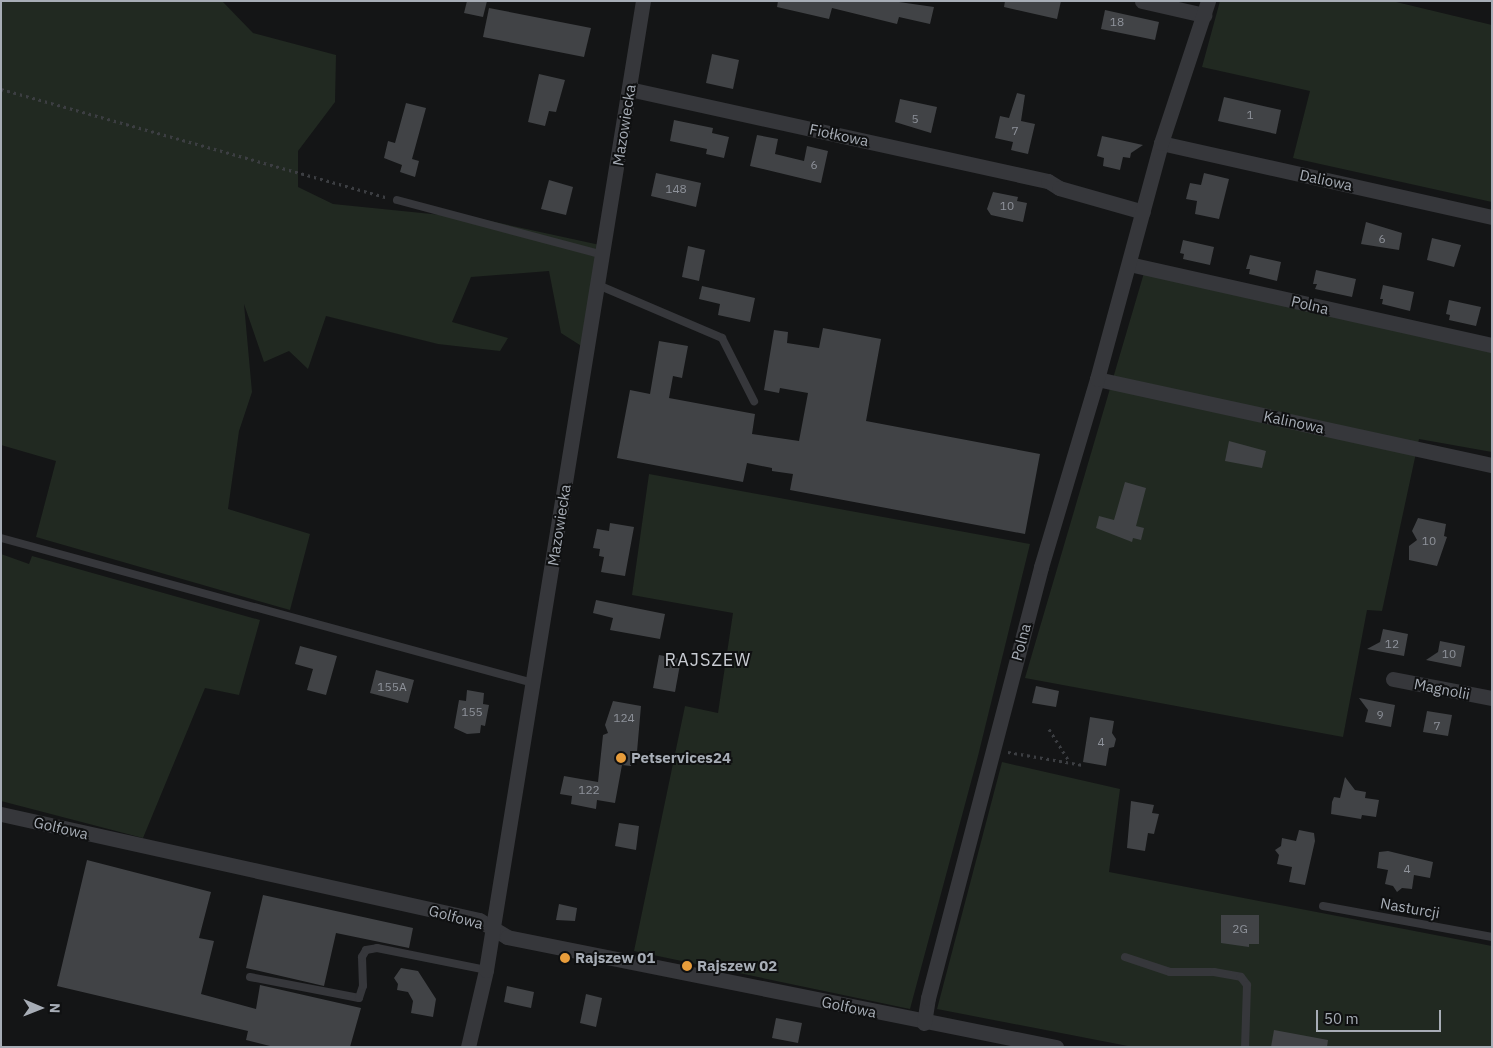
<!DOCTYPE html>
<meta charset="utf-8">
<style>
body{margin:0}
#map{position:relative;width:1493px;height:1048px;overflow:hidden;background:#141516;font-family:"IBM Plex Sans",sans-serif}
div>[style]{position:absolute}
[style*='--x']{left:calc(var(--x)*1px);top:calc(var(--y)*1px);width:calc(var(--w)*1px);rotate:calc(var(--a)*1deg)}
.green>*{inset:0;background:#212921}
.building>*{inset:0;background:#414346}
.path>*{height:3px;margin-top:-1.5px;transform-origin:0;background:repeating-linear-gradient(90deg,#3c3e42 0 2.5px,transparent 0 6.5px)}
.lane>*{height:8px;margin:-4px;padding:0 4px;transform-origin:4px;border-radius:4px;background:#36373b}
.street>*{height:15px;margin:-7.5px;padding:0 7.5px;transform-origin:7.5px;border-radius:7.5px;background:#36373b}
.dots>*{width:14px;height:14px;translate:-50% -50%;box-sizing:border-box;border:2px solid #0f1011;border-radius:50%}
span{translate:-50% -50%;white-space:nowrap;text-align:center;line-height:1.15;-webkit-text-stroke:4px #0f1011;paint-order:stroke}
.number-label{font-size:12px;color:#8e929a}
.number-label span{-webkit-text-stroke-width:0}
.street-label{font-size:15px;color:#a7adb6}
.poi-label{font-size:15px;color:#a7adb6;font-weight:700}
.left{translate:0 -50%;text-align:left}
.quarter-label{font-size:18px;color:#c8cbd2;letter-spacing:1px}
.frame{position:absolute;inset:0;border:2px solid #a7adb6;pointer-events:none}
.north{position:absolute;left:15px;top:983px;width:50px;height:50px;-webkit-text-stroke:4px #0f1011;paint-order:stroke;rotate:91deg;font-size:14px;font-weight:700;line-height:20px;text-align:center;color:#a7adb6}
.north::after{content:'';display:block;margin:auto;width:18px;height:22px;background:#a7adb6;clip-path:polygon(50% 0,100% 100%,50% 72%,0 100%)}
.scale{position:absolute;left:1316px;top:1010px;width:125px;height:22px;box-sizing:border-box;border:2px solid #a7adb6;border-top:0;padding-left:6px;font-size:15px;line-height:18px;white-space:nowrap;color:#a7adb6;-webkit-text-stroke:4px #0f1011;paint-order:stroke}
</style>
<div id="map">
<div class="green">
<i style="clip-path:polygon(1px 1px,222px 1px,253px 33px,336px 55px,335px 102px,298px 151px,298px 187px,333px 204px,481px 219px,600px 245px,583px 347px,561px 333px,549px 271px,471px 277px,452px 322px,508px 338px,500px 351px,438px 344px,326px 316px,308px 369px,289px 351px,264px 362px,244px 304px,252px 392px,239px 431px,228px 509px,310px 534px,290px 610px,36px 537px,56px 461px,1px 445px)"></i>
<i style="clip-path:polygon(1220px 1px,1392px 1px,1492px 25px,1492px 202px,1293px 158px,1310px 91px,1202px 67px)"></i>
<i style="clip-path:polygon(1146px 266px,1492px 344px,1492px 452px,1419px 439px,1382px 611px,1367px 610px,1343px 737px,1025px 678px)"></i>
<i style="clip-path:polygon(649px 474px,1030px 544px,978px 756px,910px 1009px,634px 951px,685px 706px,718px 713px,733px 613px,632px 595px)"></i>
<i style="clip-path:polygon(1px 554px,29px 564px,32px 556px,260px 620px,239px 695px,205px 688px,143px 838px,1px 801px)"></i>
<i style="clip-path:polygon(1002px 762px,1120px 789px,1109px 872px,1492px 946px,1492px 1047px,1133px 1047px,937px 1009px)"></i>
</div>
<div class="building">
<i style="clip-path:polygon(467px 1px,487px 1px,483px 17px,464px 13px)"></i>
<i style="clip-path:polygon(778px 1px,892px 1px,934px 7px,930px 24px,899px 17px,897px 24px,832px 8px,829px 19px,777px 7px)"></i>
<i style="clip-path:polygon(1005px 1px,1061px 1px,1057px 19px,1004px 7px)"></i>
<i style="clip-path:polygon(489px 8px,591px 28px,584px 57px,483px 37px)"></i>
<i style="clip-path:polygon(1105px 10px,1159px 22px,1155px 40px,1101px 29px)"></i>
<i style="clip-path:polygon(712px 54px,739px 60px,733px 89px,706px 83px)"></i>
<i style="clip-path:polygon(539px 74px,565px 80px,556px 112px,549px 111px,545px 126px,528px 122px)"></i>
<i style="clip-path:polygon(1017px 93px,1025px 95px,1021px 121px,1035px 124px,1028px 154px,1011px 150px,1013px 142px,995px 138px,1000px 116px,1009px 118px)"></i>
<i style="clip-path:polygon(1224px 97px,1281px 110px,1276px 134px,1218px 121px)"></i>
<i style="clip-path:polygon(900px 99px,937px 107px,931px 133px,895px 122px)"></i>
<i style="clip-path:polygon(406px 103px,426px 108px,412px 159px,419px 161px,415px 177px,400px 172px,402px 165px,384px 158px,388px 141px,395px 143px)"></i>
<i style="clip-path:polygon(674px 120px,713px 128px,712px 133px,729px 137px,724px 158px,706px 154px,707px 149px,670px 141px)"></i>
<i style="clip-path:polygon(757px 135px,778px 139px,775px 154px,804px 161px,807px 146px,828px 151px,821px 183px,750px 166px)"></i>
<i style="clip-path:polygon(1102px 136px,1143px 145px,1131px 153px,1130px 158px,1123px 157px,1120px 170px,1103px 166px,1104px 158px,1097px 156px)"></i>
<i style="clip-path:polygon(656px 173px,701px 183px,696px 207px,651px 196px)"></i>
<i style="clip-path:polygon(1204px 173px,1229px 179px,1219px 219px,1195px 214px,1197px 201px,1186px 199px,1190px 183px,1201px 185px)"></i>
<i style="clip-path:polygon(549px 180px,573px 187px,566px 215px,541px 209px)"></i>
<i style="clip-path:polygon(993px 192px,1018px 197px,1017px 201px,1027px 203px,1023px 222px,991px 215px,987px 209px)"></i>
<i style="clip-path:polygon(1366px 222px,1402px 233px,1399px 250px,1361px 244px)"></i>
<i style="clip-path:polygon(1432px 238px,1461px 245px,1454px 267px,1427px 260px)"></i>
<i style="clip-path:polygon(1183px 240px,1214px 247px,1210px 265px,1183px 259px,1184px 254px,1180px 253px)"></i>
<i style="clip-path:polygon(688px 246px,705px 250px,699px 281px,682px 277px)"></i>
<i style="clip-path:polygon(1250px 255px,1281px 262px,1277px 281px,1249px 274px,1250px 269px,1246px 269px)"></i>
<i style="clip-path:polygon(1316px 270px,1356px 279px,1352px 297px,1315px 289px,1317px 284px,1313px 284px)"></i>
<i style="clip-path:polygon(1383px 285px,1414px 292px,1410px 311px,1382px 304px,1383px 299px,1380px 299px)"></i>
<i style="clip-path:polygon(702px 286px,755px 298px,750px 322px,718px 315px,720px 304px,699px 299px)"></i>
<i style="clip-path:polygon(1449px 300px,1481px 307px,1476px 326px,1449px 320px,1450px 315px,1446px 314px)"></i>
<i style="clip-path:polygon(823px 328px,881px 339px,866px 421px,1040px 454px,1025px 534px,790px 490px,793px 474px,772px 471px,772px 468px,747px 463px,743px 482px,617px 458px,630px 390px,650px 394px,659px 341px,688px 346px,682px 378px,673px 376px,669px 398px,755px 414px,752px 434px,799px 441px,808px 393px,780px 388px,779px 393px,764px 390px,774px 330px,788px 332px,787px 343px,819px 348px)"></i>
<i style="clip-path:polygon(1229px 441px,1266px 451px,1262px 468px,1225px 461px)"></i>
<i style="clip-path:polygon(1125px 482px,1146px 488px,1136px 526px,1144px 528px,1141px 540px,1133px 538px,1132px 542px,1096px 528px,1099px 516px,1114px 520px)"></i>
<i style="clip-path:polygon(1418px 518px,1446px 524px,1444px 536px,1447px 537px,1437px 566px,1409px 560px,1409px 546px,1417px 540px,1412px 531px)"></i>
<i style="clip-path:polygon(610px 523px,634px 527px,625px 576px,601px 572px,604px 557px,599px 556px,600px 549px,593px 548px,597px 529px,609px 531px)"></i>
<i style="clip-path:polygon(596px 600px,665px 614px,660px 639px,610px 630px,613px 618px,593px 613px)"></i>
<i style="clip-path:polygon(1383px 629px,1408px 634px,1404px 656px,1367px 649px,1380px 642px)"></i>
<i style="clip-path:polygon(1440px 641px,1465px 646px,1461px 667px,1426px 660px,1438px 652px)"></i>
<i style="clip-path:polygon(300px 646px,337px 656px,326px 695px,307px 690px,313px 669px,295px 664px)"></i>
<i style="clip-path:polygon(659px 655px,681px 659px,675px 692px,653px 688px)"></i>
<i style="clip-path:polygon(376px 670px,414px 680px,408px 703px,370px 693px)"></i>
<i style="clip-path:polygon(1036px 686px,1059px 691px,1056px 707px,1032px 703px)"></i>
<i style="clip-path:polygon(467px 690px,484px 693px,483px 704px,489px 705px,485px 726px,481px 725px,480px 733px,467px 734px,454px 728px,459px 700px,466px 701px)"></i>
<i style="clip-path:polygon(1359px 698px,1395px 705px,1391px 727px,1365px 722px,1368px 710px)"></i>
<i style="clip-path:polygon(613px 701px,641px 706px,637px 752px,633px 752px,631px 766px,622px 765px,615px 803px,597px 800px,596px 809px,571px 804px,572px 796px,560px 794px,564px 776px,598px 782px,603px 735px,608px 733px,605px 725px)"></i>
<i style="clip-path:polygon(1427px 711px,1452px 715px,1448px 736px,1423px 732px)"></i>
<i style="clip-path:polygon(1090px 717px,1114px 721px,1112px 733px,1116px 739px,1114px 747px,1109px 748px,1106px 766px,1083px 762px)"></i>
<i style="clip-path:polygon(1345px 777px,1355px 790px,1366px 792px,1365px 798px,1379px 800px,1376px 817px,1362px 815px,1361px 819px,1331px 814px,1332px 802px,1334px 797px,1340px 798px)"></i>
<i style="clip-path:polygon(1131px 801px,1154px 805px,1152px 813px,1159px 814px,1154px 834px,1148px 833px,1145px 851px,1127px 848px)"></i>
<i style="clip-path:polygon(619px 823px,639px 826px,636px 850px,615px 846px)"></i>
<i style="clip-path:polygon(1299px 830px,1314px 833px,1315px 841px,1305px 885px,1289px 882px,1292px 867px,1277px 864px,1279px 855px,1275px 850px,1281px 846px,1282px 838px,1296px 841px)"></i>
<i style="clip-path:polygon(1388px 851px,1433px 862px,1430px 878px,1414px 875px,1412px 889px,1402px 888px,1397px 892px,1393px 886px,1385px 884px,1388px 870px,1377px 868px,1379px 852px)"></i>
<i style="clip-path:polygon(87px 860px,211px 892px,199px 938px,214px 941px,201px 994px,256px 1009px,260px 985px,361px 1008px,350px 1047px,274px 1047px,246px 1040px,248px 1031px,57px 986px)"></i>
<i style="clip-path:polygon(263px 895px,413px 928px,409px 948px,336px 933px,324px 986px,246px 968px)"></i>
<i style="clip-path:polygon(559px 904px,577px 908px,575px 921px,556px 920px)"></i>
<i style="clip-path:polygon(1221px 915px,1259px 915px,1259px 944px,1249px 944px,1249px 947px,1221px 943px)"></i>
<i style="clip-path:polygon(401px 968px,418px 971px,436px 999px,433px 1017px,411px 1013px,413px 1001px,408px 992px,397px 990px,398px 984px,394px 978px)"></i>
<i style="clip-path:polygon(507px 986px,534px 992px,531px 1008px,504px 1002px)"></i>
<i style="clip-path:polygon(586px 994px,602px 998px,596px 1027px,580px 1023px)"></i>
<i style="clip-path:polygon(776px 1018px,802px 1023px,798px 1043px,772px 1038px)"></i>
<i style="clip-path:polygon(1274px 1030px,1328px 1040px,1327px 1047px,1271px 1047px)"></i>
</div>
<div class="path">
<i style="--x:1;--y:89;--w:400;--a:15.7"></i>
<i style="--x:1049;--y:729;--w:39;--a:58"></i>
<i style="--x:1008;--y:752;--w:76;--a:9.8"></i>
</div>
<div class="lane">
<i style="--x:397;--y:200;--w:213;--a:14.9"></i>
<i style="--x:598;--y:285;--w:135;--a:23.1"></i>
<i style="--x:722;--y:338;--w:71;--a:63.1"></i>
<i style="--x:1;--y:538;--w:551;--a:15.25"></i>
<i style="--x:1323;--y:906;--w:172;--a:10.4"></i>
<i style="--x:1125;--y:957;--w:47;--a:18.4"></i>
<i style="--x:1170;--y:972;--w:44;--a:0"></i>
<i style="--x:1214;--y:972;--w:27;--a:10"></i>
<i style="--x:1241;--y:977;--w:10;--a:53"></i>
<i style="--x:1247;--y:985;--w:62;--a:91.8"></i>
<i style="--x:250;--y:977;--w:111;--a:10.9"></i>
<i style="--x:359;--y:998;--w:13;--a:-72"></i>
<i style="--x:363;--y:986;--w:29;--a:-92"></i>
<i style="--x:362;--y:957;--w:8;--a:-60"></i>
<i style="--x:366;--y:950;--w:11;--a:-10"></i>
<i style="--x:377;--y:948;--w:111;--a:11.4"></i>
</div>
<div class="street">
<i style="--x:1142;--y:1;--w:64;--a:12.7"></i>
<i style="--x:629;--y:89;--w:429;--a:12.4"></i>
<i style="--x:1048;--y:181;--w:13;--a:32"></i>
<i style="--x:1059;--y:188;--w:87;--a:15.9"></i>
<i style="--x:1161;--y:143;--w:339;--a:12.6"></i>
<i style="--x:1129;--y:264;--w:372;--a:12.6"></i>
<i style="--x:1097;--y:379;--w:404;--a:12.3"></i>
<i style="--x:1393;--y:679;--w:101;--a:10.9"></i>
<i style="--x:1;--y:814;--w:490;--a:12.5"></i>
<i style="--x:479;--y:920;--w:33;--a:31"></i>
<i style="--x:507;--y:937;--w:560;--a:11.33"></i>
<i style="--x:924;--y:1023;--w:25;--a:-81"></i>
<i style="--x:928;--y:998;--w:446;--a:-75.3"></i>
<i style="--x:1041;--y:567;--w:196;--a:-73.4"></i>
<i style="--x:1097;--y:379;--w:245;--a:-74.8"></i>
<i style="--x:1161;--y:143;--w:150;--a:-71.7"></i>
<i style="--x:468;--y:1047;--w:79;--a:-76.8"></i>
<i style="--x:486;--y:970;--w:982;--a:-80.8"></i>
</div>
<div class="dots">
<i style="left:621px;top:758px;background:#e89d3b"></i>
<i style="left:565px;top:958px;background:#e89d3b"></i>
<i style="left:687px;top:966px;background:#e89d3b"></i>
</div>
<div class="number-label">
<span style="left:1117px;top:22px">18</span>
<span style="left:1250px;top:115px">1</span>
<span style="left:915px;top:119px">5</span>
<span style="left:1015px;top:131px">7</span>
<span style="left:814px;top:165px">6</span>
<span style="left:676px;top:189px">148</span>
<span style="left:1007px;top:206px">10</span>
<span style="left:1382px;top:239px">6</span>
<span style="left:1429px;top:541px">10</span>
<span style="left:1392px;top:644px">12</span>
<span style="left:1449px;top:654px">10</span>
<span style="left:392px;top:687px">155A</span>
<span style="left:472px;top:712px">155</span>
<span style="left:1380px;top:715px">9</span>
<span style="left:624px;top:718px">124</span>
<span style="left:1437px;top:726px">7</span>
<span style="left:1101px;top:742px">4</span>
<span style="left:589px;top:790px">122</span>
<span style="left:1407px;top:869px">4</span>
<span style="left:1240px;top:929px">2G</span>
</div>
<div class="street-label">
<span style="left:624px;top:125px;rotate:-81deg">Mazowiecka</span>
<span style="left:839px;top:135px;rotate:12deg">Fiołkowa</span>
<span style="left:1326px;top:180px;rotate:12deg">Daliowa</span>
<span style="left:1310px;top:305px;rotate:13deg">Polna</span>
<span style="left:1294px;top:422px;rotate:12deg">Kalinowa</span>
<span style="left:559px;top:525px;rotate:-81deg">Mazowiecka</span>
<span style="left:1021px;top:642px;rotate:-75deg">Polna</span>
<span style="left:1442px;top:689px;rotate:11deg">Magnolii</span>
<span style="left:61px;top:828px;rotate:13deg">Golfowa</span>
<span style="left:1410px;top:908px;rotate:10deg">Nasturcji</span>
<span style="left:456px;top:917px;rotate:15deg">Golfowa</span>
<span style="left:849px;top:1007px;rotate:12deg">Golfowa</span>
</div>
<div class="poi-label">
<span class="left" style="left:631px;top:758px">Petservices24</span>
<span class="left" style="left:575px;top:958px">Rajszew 01</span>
<span class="left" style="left:697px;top:966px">Rajszew 02</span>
</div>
<div class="quarter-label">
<span style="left:708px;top:660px">RAJSZEW</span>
</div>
<div class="frame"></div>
<div class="north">N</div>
<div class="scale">50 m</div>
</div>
